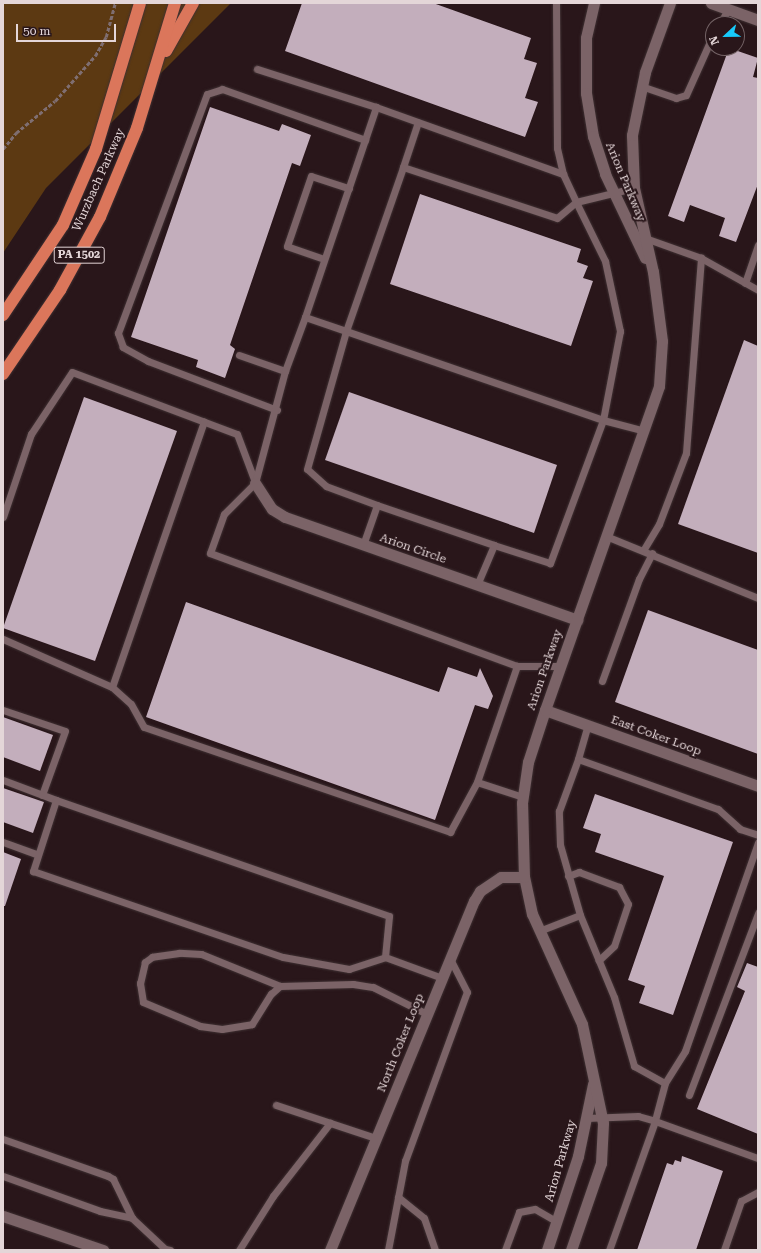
<!DOCTYPE html>
<style>
body{margin:0}
#map{position:relative;width:761px;height:1253px;overflow:hidden;background:#29161a;font-family:"Roboto Serif",serif}
div>[style]{position:absolute}
[style*='--x']{left:calc(var(--x)*1px);top:calc(var(--y)*1px);width:calc(var(--w)*1px);rotate:calc(var(--a)*1deg)}
.forest>*{inset:0;background:#5c3912}
.building>*{inset:0;background:#c3aebc}
.path>*{height:2.5px;margin-top:-1.25px;transform-origin:0;background:repeating-linear-gradient(90deg,#7f6e71 0 4px,transparent 0 6px)}
.roads{filter:drop-shadow(0 0 1px #3f3133) drop-shadow(0 0 1px #3f3133)}
.service>*{height:7px;margin:-3.5px;padding:0 3.5px;transform-origin:3.5px;border-radius:3.5px;background:#7b6367}
.minor>*{height:11px;margin:-5.5px;padding:0 5.5px;transform-origin:5.5px;border-radius:5.5px;background:#7b6367}
.motorway>*{height:12px;margin:-6px;padding:0 6px;transform-origin:6px;border-radius:6px;background:#db765b}
span{translate:-50% -50%;white-space:nowrap;text-align:center;line-height:1.15;-webkit-text-stroke:4px #29161a;paint-order:stroke}
.shield-label span{padding:1px 3px;background:#29161a;border:1px solid;border-radius:3px;-webkit-text-stroke-width:0}
.shield-label{font-size:11px;color:#e4d6d8;font-weight:700}
.street-label{font-size:12px;color:#e4d6d8}
.frame{position:absolute;inset:0;border:4px solid #e4d6d8;pointer-events:none}
.north{position:absolute;left:705px;top:16px;width:40px;height:40px;box-sizing:border-box;background:#29161a;border:1px solid #746366;border-radius:50%;rotate:248deg;font-size:11px;font-weight:700;line-height:16px;text-align:center;color:#e4d6d8}
.north::after{content:'';display:block;margin:auto;width:14px;height:18px;background:#17cafb;clip-path:polygon(50% 0,100% 100%,50% 72%,0 100%)}
.scale{position:absolute;left:16px;top:24px;width:100px;height:18px;box-sizing:border-box;border:2px solid #e4d6d8;border-top:0;padding-left:5px;font-size:12px;line-height:14px;white-space:nowrap;color:#e4d6d8;-webkit-text-stroke:3px #29161a;paint-order:stroke}
</style>
<div id="map">
<div class="forest">
<i style="clip-path:polygon(3px 3px,231px 3px,46px 188px,3px 253px)"></i>
</div>
<div class="building">
<i style="clip-path:polygon(302px 3px,433px 3px,531px 38px,524px 59px,537px 63px,525px 98px,538px 102px,525px 137px,285px 51px)"></i>
<i style="clip-path:polygon(729px 48px,758px 58px,753px 77px,758px 78px,758px 184px,736px 242px,719px 236px,725px 218px,690px 205px,684px 222px,668px 216px)"></i>
<i style="clip-path:polygon(210px 107px,279px 131px,282px 124px,311px 135px,300px 166px,292px 163px,230px 345px,235px 349px,225px 378px,196px 367px,198px 360px,131px 337px)"></i>
<i style="clip-path:polygon(420px 194px,581px 249px,577px 262px,588px 266px,583px 278px,593px 281px,571px 346px,390px 284px)"></i>
<i style="clip-path:polygon(744px 340px,758px 346px,758px 553px,678px 524px)"></i>
<i style="clip-path:polygon(349px 392px,557px 465px,534px 533px,325px 460px)"></i>
<i style="clip-path:polygon(84px 397px,177px 431px,95px 661px,3px 628px)"></i>
<i style="clip-path:polygon(186px 602px,439px 692px,448px 667px,477px 677px,480px 668px,493px 696px,488px 709px,475px 705px,435px 820px,146px 717px)"></i>
<i style="clip-path:polygon(648px 610px,758px 650px,758px 754px,615px 702px)"></i>
<i style="clip-path:polygon(3px 717px,53px 735px,40px 771px,3px 757px)"></i>
<i style="clip-path:polygon(3px 788px,44px 802px,33px 833px,3px 822px)"></i>
<i style="clip-path:polygon(595px 794px,733px 842px,673px 1015px,639px 1003px,645px 986px,628px 980px,664px 876px,595px 852px,601px 834px,583px 828px)"></i>
<i style="clip-path:polygon(3px 852px,21px 859px,5px 906px,3px 906px)"></i>
<i style="clip-path:polygon(747px 963px,758px 967px,758px 1134px,697px 1109px,745px 991px,737px 987px)"></i>
<i style="clip-path:polygon(682px 1156px,723px 1171px,696px 1250px,637px 1250px,667px 1163px,673px 1165px,675px 1160px,681px 1162px)"></i>
</div>
<div class="path">
<i style="--x:3;--y:149;--w:21;--a:-51"></i>
<i style="--x:16;--y:133;--w:50;--a:-39.4"></i>
<i style="--x:55;--y:101;--w:60;--a:-48.4"></i>
<i style="--x:95;--y:56;--w:22;--a:-60"></i>
<i style="--x:106;--y:37;--w:35;--a:-75"></i>
</div>
<div class="roads">
<div class="service">
<i style="--x:556;--y:3;--w:145;--a:89.6"></i>
<i style="--x:557;--y:148;--w:27;--a:77"></i>
<i style="--x:563;--y:174;--w:31;--a:65"></i>
<i style="--x:576;--y:202;--w:60;--a:-13.6"></i>
<i style="--x:720;--y:24;--w:17;--a:-62"></i>
<i style="--x:257;--y:69;--w:125;--a:17.7"></i>
<i style="--x:641;--y:86;--w:37;--a:19"></i>
<i style="--x:676;--y:98;--w:10;--a:-17"></i>
<i style="--x:686;--y:95;--w:66;--a:-65.8"></i>
<i style="--x:403;--y:167;--w:47;--a:-71.6"></i>
<i style="--x:645;--y:238;--w:59;--a:19.7"></i>
<i style="--x:701;--y:258;--w:65;--a:29.3"></i>
<i style="--x:324;--y:259;--w:39;--a:-161"></i>
<i style="--x:287;--y:246;--w:74;--a:-71.1"></i>
<i style="--x:311;--y:176;--w:40;--a:18"></i>
<i style="--x:745;--y:283;--w:40;--a:-71.1"></i>
<i style="--x:305;--y:317;--w:222;--a:-71.3"></i>
<i style="--x:376;--y:107;--w:199;--a:19.7"></i>
<i style="--x:239;--y:355;--w:49;--a:19.2"></i>
<i style="--x:277;--y:410;--w:138;--a:-159.2"></i>
<i style="--x:148;--y:361;--w:29;--a:-151"></i>
<i style="--x:123;--y:347;--w:15;--a:-110"></i>
<i style="--x:118;--y:333;--w:255;--a:-69.6"></i>
<i style="--x:207;--y:94;--w:16;--a:-18"></i>
<i style="--x:222;--y:89;--w:152;--a:19.6"></i>
<i style="--x:377;--y:505;--w:54;--a:-159.6"></i>
<i style="--x:326;--y:486;--w:25;--a:-138"></i>
<i style="--x:307;--y:469;--w:143;--a:-74.2"></i>
<i style="--x:346;--y:331;--w:272;--a:19.1"></i>
<i style="--x:603;--y:420;--w:153;--a:110.3"></i>
<i style="--x:550;--y:563;--w:59;--a:-162.2"></i>
<i style="--x:494;--y:545;--w:43;--a:113"></i>
<i style="--x:3;--y:517;--w:88;--a:-71.4"></i>
<i style="--x:31;--y:434;--w:74;--a:-56.5"></i>
<i style="--x:72;--y:372;--w:176;--a:20.6"></i>
<i style="--x:237;--y:434;--w:51;--a:69.4"></i>
<i style="--x:606;--y:536;--w:164;--a:22.2"></i>
<i style="--x:363;--y:545;--w:42;--a:-70.7"></i>
<i style="--x:377;--y:505;--w:124;--a:18.9"></i>
<i style="--x:644;--y:549;--w:29;--a:-59"></i>
<i style="--x:659;--y:524;--w:76;--a:-69.2"></i>
<i style="--x:686;--y:453;--w:196;--a:-85.6"></i>
<i style="--x:3;--y:639;--w:119;--a:23.8"></i>
<i style="--x:112;--y:687;--w:281;--a:-70.9"></i>
<i style="--x:517;--y:666;--w:327;--a:-159.8"></i>
<i style="--x:210;--y:553;--w:41;--a:-70.3"></i>
<i style="--x:224;--y:514;--w:44;--a:-45"></i>
<i style="--x:255;--y:483;--w:116;--a:-75"></i>
<i style="--x:285;--y:371;--w:58;--a:-69.7"></i>
<i style="--x:305;--y:317;--w:43;--a:18.9"></i>
<i style="--x:346;--y:331;--w:174;--a:-70.8"></i>
<i style="--x:403;--y:167;--w:162;--a:18.3"></i>
<i style="--x:557;--y:218;--w:25;--a:-40"></i>
<i style="--x:576;--y:202;--w:66;--a:63.8"></i>
<i style="--x:605;--y:261;--w:72;--a:77.9"></i>
<i style="--x:620;--y:331;--w:91;--a:100.8"></i>
<i style="--x:603;--y:420;--w:43;--a:14.7"></i>
<i style="--x:602;--y:681;--w:109;--a:-70.1"></i>
<i style="--x:639;--y:579;--w:29;--a:-63"></i>
<i style="--x:112;--y:687;--w:25;--a:42"></i>
<i style="--x:131;--y:704;--w:26;--a:61"></i>
<i style="--x:144;--y:727;--w:324;--a:18.9"></i>
<i style="--x:450;--y:832;--w:57;--a:-61.6"></i>
<i style="--x:3;--y:710;--w:65;--a:18.7"></i>
<i style="--x:65;--y:731;--w:68;--a:109.8"></i>
<i style="--x:578;--y:759;--w:35;--a:-74"></i>
<i style="--x:3;--y:780;--w:57;--a:20.7"></i>
<i style="--x:523;--y:797;--w:48;--a:-161.9"></i>
<i style="--x:477;--y:782;--w:123;--a:-71"></i>
<i style="--x:517;--y:666;--w:43;--a:0"></i>
<i style="--x:3;--y:842;--w:37;--a:20"></i>
<i style="--x:568;--y:876;--w:12;--a:-20"></i>
<i style="--x:579;--y:872;--w:43;--a:20.6"></i>
<i style="--x:619;--y:887;--w:19;--a:62"></i>
<i style="--x:628;--y:904;--w:44;--a:108.4"></i>
<i style="--x:614;--y:946;--w:21;--a:137"></i>
<i style="--x:580;--y:915;--w:73;--a:-105.9"></i>
<i style="--x:560;--y:845;--w:34;--a:-92"></i>
<i style="--x:559;--y:811;--w:55;--a:-69.9"></i>
<i style="--x:578;--y:759;--w:149;--a:19.7"></i>
<i style="--x:718;--y:809;--w:30;--a:42"></i>
<i style="--x:740;--y:829;--w:19;--a:18"></i>
<i style="--x:539;--y:931;--w:44;--a:-21.3"></i>
<i style="--x:580;--y:915;--w:89;--a:67.5"></i>
<i style="--x:614;--y:997;--w:72;--a:73.8"></i>
<i style="--x:634;--y:1066;--w:35;--a:29"></i>
<i style="--x:665;--y:1083;--w:39;--a:105"></i>
<i style="--x:655;--y:1121;--w:109;--a:19.8"></i>
<i style="--x:385;--y:957;--w:41;--a:-84.4"></i>
<i style="--x:389;--y:916;--w:353;--a:-160.8"></i>
<i style="--x:56;--y:800;--w:75;--a:107.9"></i>
<i style="--x:33;--y:871;--w:264;--a:19"></i>
<i style="--x:283;--y:957;--w:67;--a:10.3"></i>
<i style="--x:349;--y:969;--w:38;--a:-18"></i>
<i style="--x:385;--y:957;--w:61;--a:20.2"></i>
<i style="--x:280;--y:986;--w:85;--a:-157.9"></i>
<i style="--x:201;--y:954;--w:22;--a:-177"></i>
<i style="--x:179;--y:953;--w:27;--a:172"></i>
<i style="--x:152;--y:957;--w:9;--a:144"></i>
<i style="--x:145;--y:962;--w:22;--a:103"></i>
<i style="--x:140;--y:983;--w:19;--a:81"></i>
<i style="--x:143;--y:1002;--w:62;--a:22.8"></i>
<i style="--x:200;--y:1026;--w:22;--a:8"></i>
<i style="--x:222;--y:1029;--w:30;--a:-9"></i>
<i style="--x:252;--y:1024;--w:36;--a:-58"></i>
<i style="--x:271;--y:994;--w:12;--a:-42"></i>
<i style="--x:280;--y:986;--w:73;--a:-1.6"></i>
<i style="--x:353;--y:984;--w:20;--a:9"></i>
<i style="--x:373;--y:987;--w:60;--a:26.6"></i>
<i style="--x:665;--y:1083;--w:38;--a:-58"></i>
<i style="--x:685;--y:1051;--w:221;--a:-70.7"></i>
<i style="--x:689;--y:1095;--w:195;--a:-69.2"></i>
<i style="--x:276;--y:1105;--w:105;--a:18.3"></i>
<i style="--x:586;--y:1118;--w:52;--a:-2.2"></i>
<i style="--x:638;--y:1116;--w:18;--a:16"></i>
<i style="--x:655;--y:1121;--w:137;--a:109.6"></i>
<i style="--x:3;--y:1139;--w:111;--a:19.4"></i>
<i style="--x:108;--y:1176;--w:6;--a:31"></i>
<i style="--x:113;--y:1179;--w:43;--a:64"></i>
<i style="--x:132;--y:1218;--w:45;--a:43.2"></i>
<i style="--x:165;--y:1249;--w:5;--a:11"></i>
<i style="--x:3;--y:1176;--w:103;--a:19.8"></i>
<i style="--x:100;--y:1211;--w:33;--a:12"></i>
<i style="--x:398;--y:1197;--w:33;--a:39"></i>
<i style="--x:424;--y:1218;--w:34;--a:71"></i>
<i style="--x:239;--y:1250;--w:64;--a:-57.8"></i>
<i style="--x:273;--y:1196;--w:93;--a:-52"></i>
<i style="--x:388;--y:1250;--w:91;--a:-79.2"></i>
<i style="--x:405;--y:1161;--w:180;--a:-69.9"></i>
<i style="--x:467;--y:992;--w:37;--a:-117"></i>
<i style="--x:505;--y:1250;--w:40;--a:-69.8"></i>
<i style="--x:519;--y:1212;--w:16;--a:-11"></i>
<i style="--x:535;--y:1209;--w:24;--a:30"></i>
<i style="--x:724;--y:1250;--w:52;--a:-70.9"></i>
<i style="--x:741;--y:1201;--w:19;--a:-28"></i>
</div>
<div class="minor">
<i style="--x:594;--y:3;--w:36;--a:103"></i>
<i style="--x:586;--y:38;--w:55;--a:90"></i>
<i style="--x:586;--y:93;--w:44;--a:80.8"></i>
<i style="--x:593;--y:136;--w:40;--a:72"></i>
<i style="--x:605;--y:174;--w:93;--a:64.5"></i>
<i style="--x:711;--y:3;--w:50;--a:19.9"></i>
<i style="--x:255;--y:483;--w:31;--a:57"></i>
<i style="--x:272;--y:509;--w:15;--a:32"></i>
<i style="--x:285;--y:517;--w:310;--a:19.4"></i>
<i style="--x:545;--y:710;--w:226;--a:19.6"></i>
<i style="--x:3;--y:1216;--w:106;--a:18.8"></i>
<i style="--x:330;--y:1250;--w:378;--a:-67.6"></i>
<i style="--x:474;--y:901;--w:12;--a:-59"></i>
<i style="--x:480;--y:891;--w:25;--a:-34"></i>
<i style="--x:501;--y:877;--w:23;--a:0"></i>
<i style="--x:547;--y:1250;--w:99;--a:-71.7"></i>
<i style="--x:578;--y:1156;--w:74;--a:-78.2"></i>
<i style="--x:571;--y:1250;--w:92;--a:-71"></i>
<i style="--x:601;--y:1163;--w:40;--a:-87.1"></i>
<i style="--x:603;--y:1123;--w:101;--a:-102"></i>
<i style="--x:582;--y:1024;--w:121;--a:-114.4"></i>
<i style="--x:532;--y:914;--w:38;--a:-102"></i>
<i style="--x:524;--y:877;--w:74;--a:-91.5"></i>
<i style="--x:522;--y:803;--w:41;--a:-81.7"></i>
<i style="--x:528;--y:762;--w:55;--a:-71.9"></i>
<i style="--x:545;--y:710;--w:343;--a:-70.6"></i>
<i style="--x:659;--y:386;--w:45;--a:-86.2"></i>
<i style="--x:662;--y:341;--w:70;--a:-97.4"></i>
<i style="--x:653;--y:272;--w:86;--a:-102.7"></i>
<i style="--x:634;--y:188;--w:53;--a:-92.2"></i>
<i style="--x:632;--y:135;--w:64;--a:-78.3"></i>
<i style="--x:645;--y:72;--w:73;--a:-70.1"></i>
</div>
<div class="motorway">
<i style="--x:166;--y:51;--w:55;--a:-60.6"></i>
<i style="--x:3;--y:315;--w:108;--a:-56.3"></i>
<i style="--x:63;--y:225;--w:83;--a:-66.5"></i>
<i style="--x:96;--y:149;--w:152;--a:-73.2"></i>
<i style="--x:3;--y:374;--w:102;--a:-55.8"></i>
<i style="--x:60;--y:290;--w:83;--a:-61.3"></i>
<i style="--x:100;--y:217;--w:96;--a:-67.4"></i>
<i style="--x:137;--y:128;--w:131;--a:-73.1"></i>
</div>
</div>
<div class="shield-label">
<span style="left:79px;top:255px">PA 1502</span>
</div>
<div class="street-label">
<span style="left:99px;top:180px;rotate:-66deg">Wurzbach Parkway</span>
<span style="left:625px;top:182px;rotate:67deg">Arion Parkway</span>
<span style="left:413px;top:549px;rotate:19deg">Arion Circle</span>
<span style="left:545px;top:670px;rotate:-71deg">Arion Parkway</span>
<span style="left:656px;top:736px;rotate:20deg">East Coker Loop</span>
<span style="left:401px;top:1043px;rotate:-68deg">North Coker Loop</span>
<span style="left:561px;top:1161px;rotate:-74deg">Arion Parkway</span>
</div>
<div class="frame"></div>
<div class="north">N</div>
<div class="scale">50 m</div>
</div>
